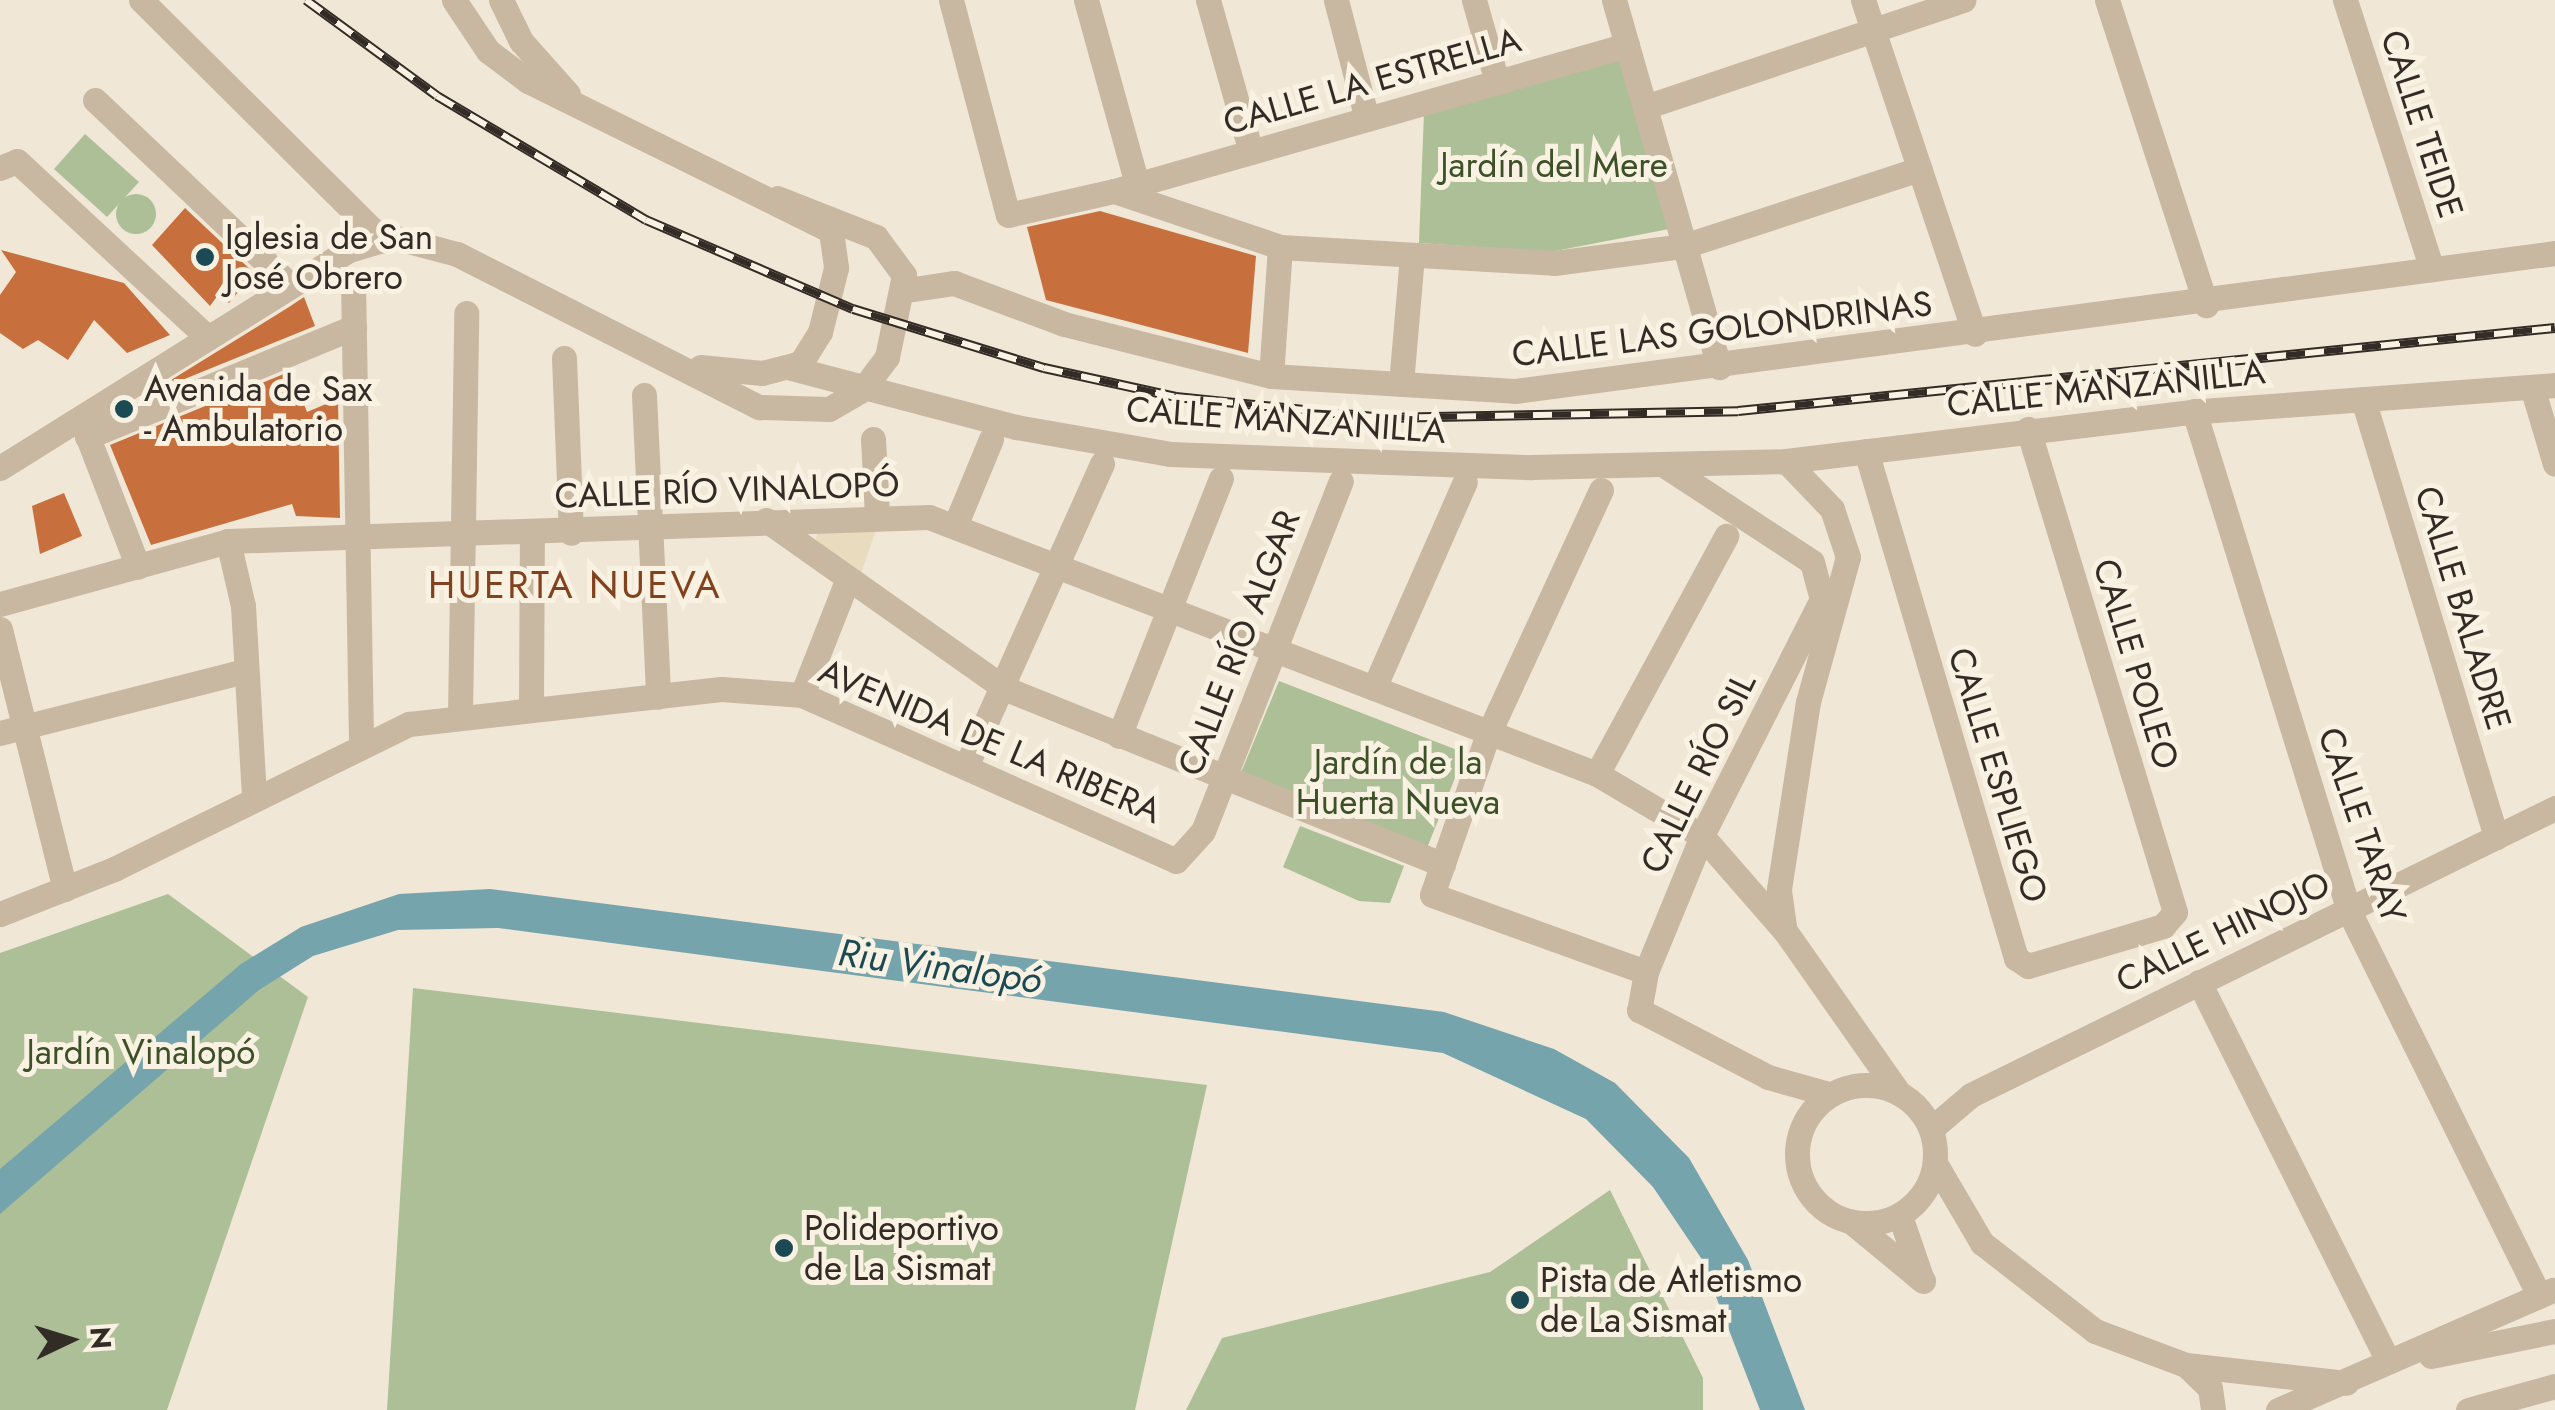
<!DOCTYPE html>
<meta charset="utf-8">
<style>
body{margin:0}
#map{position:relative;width:2555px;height:1410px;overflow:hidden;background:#f1e7d6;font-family:Jost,sans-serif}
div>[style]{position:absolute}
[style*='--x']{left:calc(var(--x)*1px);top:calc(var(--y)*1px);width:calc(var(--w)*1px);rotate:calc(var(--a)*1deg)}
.green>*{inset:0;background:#adbf96}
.round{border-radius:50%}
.plaza>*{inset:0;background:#e9dbbd}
.water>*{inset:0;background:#75a4ad}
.building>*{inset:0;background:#c7703e}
.minor>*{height:25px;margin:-12.5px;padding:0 12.5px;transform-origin:12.5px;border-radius:12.5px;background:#c8b8a2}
.minor>.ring{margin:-12.5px;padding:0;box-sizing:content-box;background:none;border:25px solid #c8b8a2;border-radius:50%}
.rail>*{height:10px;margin-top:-5px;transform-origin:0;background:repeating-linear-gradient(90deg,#f9f1e2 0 19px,#332b25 0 38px);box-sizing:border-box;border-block:2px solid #332b25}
.dots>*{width:28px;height:28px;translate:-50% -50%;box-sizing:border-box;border:5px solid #f9f1e2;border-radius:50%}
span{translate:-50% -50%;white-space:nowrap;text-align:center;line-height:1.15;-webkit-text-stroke:10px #f9f1e2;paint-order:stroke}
.street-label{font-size:35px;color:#332b25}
.park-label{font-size:35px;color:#3d5128}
.poi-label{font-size:35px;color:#332b25}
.left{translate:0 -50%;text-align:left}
.neighbourhood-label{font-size:38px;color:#82421e;letter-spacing:2.5px}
.water-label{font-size:38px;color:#1b4954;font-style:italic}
.north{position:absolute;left:20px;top:1290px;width:100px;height:100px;-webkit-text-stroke:8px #f9f1e2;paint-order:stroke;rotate:86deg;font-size:28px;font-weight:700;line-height:40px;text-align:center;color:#332b25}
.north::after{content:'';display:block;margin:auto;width:35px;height:45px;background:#332b25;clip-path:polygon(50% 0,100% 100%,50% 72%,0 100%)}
</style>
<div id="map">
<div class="green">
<i style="clip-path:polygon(1620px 58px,1669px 229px,1550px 252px,1419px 243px,1424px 112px)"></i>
<i style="clip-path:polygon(85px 134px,139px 182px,107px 217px,54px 169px)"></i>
<i class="round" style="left:116px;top:194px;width:40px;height:40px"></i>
<i style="clip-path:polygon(1279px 681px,1465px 753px,1427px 848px,1240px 775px)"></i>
<i style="clip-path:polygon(1300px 826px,1404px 866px,1390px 903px,1359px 901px,1283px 867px)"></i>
<i style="clip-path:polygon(168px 894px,308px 997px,167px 1410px,0 1410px,0 953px)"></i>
<i style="clip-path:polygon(413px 988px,1207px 1085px,1135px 1410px,387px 1410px)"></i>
<i style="clip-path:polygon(1610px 1190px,1703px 1378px,1703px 1410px,1186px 1410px,1222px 1338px,1490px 1272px)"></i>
</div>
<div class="plaza">
<i style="clip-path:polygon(876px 530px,858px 582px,814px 546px,818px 531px)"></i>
</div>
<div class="water">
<i style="clip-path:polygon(490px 889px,1444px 1012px,1554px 1049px,1615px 1083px,1689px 1158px,1748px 1260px,1805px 1410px,1760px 1410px,1701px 1258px,1653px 1187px,1586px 1119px,1443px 1053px,498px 928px,398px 930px,313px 956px,259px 990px,0 1214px,0 1169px,241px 964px,301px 927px,399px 894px)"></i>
</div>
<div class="building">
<i style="clip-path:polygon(185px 208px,254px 273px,229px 303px,218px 295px,210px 306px,152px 245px)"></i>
<i style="clip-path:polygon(1100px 211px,1256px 256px,1248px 353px,1046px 300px,1027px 227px)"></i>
<i style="clip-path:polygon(1px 250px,124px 283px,170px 335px,127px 353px,94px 320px,68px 360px,38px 340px,23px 349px,0 333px,0 295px,16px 272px)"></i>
<i style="clip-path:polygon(304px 297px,315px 326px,150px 393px,289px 307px)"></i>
<i style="clip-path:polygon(291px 371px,307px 412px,338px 399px,340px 518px,296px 516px,292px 504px,151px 545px,110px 445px)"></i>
<i style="clip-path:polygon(64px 493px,82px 536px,40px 554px,32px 506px)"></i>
</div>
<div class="minor">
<i style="--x:141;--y:0;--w:338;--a:44.8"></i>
<i style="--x:454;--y:0;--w:61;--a:56.3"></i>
<i style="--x:488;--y:51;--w:50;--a:36.9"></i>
<i style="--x:528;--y:81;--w:338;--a:26.3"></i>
<i style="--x:831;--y:231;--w:37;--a:82"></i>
<i style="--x:836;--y:268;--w:66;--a:104"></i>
<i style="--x:820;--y:332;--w:36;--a:122"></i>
<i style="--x:801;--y:363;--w:40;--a:165.6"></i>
<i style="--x:762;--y:373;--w:62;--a:-174.5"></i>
<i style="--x:501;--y:0;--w:46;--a:64"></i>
<i style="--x:521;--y:41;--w:71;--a:48.4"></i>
<i style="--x:951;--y:0;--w:222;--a:75.2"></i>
<i style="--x:1008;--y:215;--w:109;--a:-12.8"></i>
<i style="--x:1086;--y:0;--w:191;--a:74.5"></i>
<i style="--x:1208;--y:0;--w:158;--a:74.2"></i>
<i style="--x:1336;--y:0;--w:123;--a:75.4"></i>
<i style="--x:1474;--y:0;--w:85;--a:74.3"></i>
<i style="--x:1614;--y:0;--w:382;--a:74"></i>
<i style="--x:1863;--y:0;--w:352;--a:71.5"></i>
<i style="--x:2107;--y:0;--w:321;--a:72"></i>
<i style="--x:2345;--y:0;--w:283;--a:72.1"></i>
<i style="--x:1627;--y:45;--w:533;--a:164.11"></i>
<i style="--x:1114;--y:191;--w:175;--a:18.6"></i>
<i style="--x:1280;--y:247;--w:274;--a:3.3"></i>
<i style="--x:1554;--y:263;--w:131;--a:-7.5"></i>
<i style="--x:1684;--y:246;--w:248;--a:-18.1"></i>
<i style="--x:95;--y:100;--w:270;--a:43.5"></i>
<i style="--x:1645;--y:107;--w:336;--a:-18.6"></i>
<i style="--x:0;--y:168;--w:18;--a:-22"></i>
<i style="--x:17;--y:161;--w:260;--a:42.8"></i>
<i style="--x:353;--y:281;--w:462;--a:89"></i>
<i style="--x:907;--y:290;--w:48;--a:-8.5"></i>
<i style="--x:954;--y:283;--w:117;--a:20.4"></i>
<i style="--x:1064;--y:324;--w:213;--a:14.1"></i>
<i style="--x:1271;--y:376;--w:244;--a:3.5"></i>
<i style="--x:1515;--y:391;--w:1049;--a:-7.56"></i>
<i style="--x:564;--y:358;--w:175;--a:87.7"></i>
<i style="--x:791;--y:368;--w:233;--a:14.7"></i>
<i style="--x:1016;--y:427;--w:156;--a:9.9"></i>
<i style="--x:1170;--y:454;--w:361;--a:2.1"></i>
<i style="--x:1531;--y:467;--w:255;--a:-1.3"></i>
<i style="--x:1786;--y:461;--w:419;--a:-6.9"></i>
<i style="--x:2202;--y:411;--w:354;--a:-4.2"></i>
<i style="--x:1271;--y:376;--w:129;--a:-86"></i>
<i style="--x:1401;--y:384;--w:129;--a:-85.1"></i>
<i style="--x:2532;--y:387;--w:80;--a:73.4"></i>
<i style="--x:644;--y:395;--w:302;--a:87.3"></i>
<i style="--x:2363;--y:399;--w:458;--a:73.1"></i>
<i style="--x:2194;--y:411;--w:523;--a:72.78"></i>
<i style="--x:2349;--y:911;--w:428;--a:63.7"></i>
<i style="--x:82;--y:422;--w:155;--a:68.9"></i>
<i style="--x:87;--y:437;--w:289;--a:-22.4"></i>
<i style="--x:873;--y:439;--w:77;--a:87"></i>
<i style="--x:1866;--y:451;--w:529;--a:73.52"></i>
<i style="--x:2016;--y:958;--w:14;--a:34"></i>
<i style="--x:2028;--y:966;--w:141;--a:-16.5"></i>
<i style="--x:2163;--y:926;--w:18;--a:-49"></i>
<i style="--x:2175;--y:912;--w:505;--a:-106.93"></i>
<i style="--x:1667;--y:467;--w:173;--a:33.2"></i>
<i style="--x:1812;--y:562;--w:38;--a:75"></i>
<i style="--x:1822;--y:599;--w:266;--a:116.9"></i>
<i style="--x:1702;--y:836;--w:147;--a:112.4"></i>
<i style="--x:1646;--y:972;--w:39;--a:100"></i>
<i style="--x:1639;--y:1010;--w:145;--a:27.4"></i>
<i style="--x:1768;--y:1077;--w:63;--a:15.6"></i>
<i style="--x:0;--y:468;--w:411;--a:-32"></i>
<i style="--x:349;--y:250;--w:46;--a:-16.5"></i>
<i style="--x:393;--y:237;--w:66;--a:14.9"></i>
<i style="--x:457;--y:254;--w:339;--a:26.9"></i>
<i style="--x:759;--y:407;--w:70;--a:1.6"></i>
<i style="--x:829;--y:409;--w:39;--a:-30"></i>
<i style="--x:863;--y:389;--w:40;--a:-53"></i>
<i style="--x:887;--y:357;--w:84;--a:-78.3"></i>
<i style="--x:904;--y:275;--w:47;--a:-126.4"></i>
<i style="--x:876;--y:237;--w:106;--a:-158.5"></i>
<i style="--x:1601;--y:490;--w:269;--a:114.8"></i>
<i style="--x:1488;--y:734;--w:170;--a:109.2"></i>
<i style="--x:1432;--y:895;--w:227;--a:19.8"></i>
<i style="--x:766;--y:520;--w:294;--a:35.2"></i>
<i style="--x:1006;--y:689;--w:471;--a:21.9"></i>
<i style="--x:955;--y:526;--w:94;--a:-67.5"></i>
<i style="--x:228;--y:541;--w:67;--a:77"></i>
<i style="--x:243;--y:606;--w:192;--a:86.7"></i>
<i style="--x:0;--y:604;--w:237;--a:-15.4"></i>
<i style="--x:228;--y:541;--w:701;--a:-1.96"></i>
<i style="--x:929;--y:517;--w:716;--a:21.04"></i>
<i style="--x:1597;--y:774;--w:122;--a:30.6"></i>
<i style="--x:1702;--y:836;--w:126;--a:48.9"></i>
<i style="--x:1785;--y:931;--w:198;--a:54.9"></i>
<i style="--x:0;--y:629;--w:268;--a:76"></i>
<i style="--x:1374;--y:688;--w:225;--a:-66.2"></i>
<i style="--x:802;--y:695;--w:123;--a:-68.5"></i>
<i style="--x:531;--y:707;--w:174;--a:-89.7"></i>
<i style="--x:460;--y:715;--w:402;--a:-89.1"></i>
<i style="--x:0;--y:733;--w:253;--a:-14.2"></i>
<i style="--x:1119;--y:736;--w:277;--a:-68.4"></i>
<i style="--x:968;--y:762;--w:327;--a:-65.8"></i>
<i style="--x:1597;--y:774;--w:271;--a:-61.5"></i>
<i style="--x:0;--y:914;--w:123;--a:-21.5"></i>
<i style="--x:114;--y:869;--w:329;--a:-26.2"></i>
<i style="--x:409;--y:724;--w:314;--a:-6.4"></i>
<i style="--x:721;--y:689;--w:81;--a:4.2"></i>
<i style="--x:802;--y:695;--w:409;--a:23.9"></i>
<i style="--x:1176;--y:861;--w:40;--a:-48"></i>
<i style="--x:1203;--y:831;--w:376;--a:-68.5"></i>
<i style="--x:1784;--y:926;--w:37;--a:-98"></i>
<i style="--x:1779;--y:889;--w:189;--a:-81.2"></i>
<i style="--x:1808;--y:702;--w:150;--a:-74.6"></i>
<i style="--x:1848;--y:557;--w:51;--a:-108.4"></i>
<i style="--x:1832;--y:509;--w:66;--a:-133.8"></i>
<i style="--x:2199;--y:982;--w:424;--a:63.5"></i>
<i class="ring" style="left:1797px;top:1085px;width:113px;height:113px"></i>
<i style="--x:1931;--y:1129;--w:52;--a:-40.4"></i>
<i style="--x:1971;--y:1095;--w:651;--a:-26.17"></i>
<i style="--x:1935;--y:1163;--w:93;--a:59.6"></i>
<i style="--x:1982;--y:1243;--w:143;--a:37.9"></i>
<i style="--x:2095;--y:1331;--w:97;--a:20.5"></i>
<i style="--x:2186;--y:1365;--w:161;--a:6.4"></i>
<i style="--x:1900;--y:1216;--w:65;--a:71"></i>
<i style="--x:1853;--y:1223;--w:91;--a:39.6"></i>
<i style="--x:2431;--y:1356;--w:126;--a:-11.4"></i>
<i style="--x:2186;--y:1365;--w:33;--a:44"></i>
<i style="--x:2210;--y:1388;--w:22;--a:82"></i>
<i style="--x:2278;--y:1410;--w:300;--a:-23.6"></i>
<i style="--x:2468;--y:1410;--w:90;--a:-15.4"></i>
</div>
<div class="rail">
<i style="--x:306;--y:0;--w:162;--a:36.2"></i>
<i style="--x:437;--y:96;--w:243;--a:30.7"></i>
<i style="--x:646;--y:220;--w:225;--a:23.3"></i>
<i style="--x:853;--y:309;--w:200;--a:17.2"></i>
<i style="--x:1044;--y:368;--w:135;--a:12.4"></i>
<i style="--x:1176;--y:397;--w:206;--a:5.8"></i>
<i style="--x:1381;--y:418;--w:357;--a:-1.1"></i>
<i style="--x:1738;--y:411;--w:821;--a:-5.8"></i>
</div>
<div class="dots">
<i style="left:205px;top:257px;background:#1b4954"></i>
<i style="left:124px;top:409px;background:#1b4954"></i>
<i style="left:784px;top:1248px;background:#1b4954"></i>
<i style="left:1520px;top:1300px;background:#1b4954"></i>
</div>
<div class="street-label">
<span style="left:1372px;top:81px;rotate:-16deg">CALLE LA ESTRELLA</span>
<span style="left:2422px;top:124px;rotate:72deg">CALLE TEIDE</span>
<span style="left:1722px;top:329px;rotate:-7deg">CALLE LAS GOLONDRINAS</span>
<span style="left:2106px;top:388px;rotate:-6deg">CALLE MANZANILLA</span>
<span style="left:1286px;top:420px;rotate:4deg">CALLE MANZANILLA</span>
<span style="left:727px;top:490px;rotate:-2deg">CALLE RÍO VINALOPÓ</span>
<span style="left:2463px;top:608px;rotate:73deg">CALLE BALADRE</span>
<span style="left:1239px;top:643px;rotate:-69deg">CALLE RÍO ALGAR</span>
<span style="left:2136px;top:664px;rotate:73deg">CALLE POLEO</span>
<span style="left:990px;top:741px;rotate:23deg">AVENIDA DE LA RIBERA</span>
<span style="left:1698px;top:773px;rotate:-64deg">CALLE RÍO SIL</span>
<span style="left:1998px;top:775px;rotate:73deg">CALLE ESPLIEGO</span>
<span style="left:2362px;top:825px;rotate:71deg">CALLE TARAY</span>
<span style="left:2223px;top:932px;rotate:-26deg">CALLE HINOJO</span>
</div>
<div class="park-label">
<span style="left:1554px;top:165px">Jardín del Mere</span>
<span style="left:1398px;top:782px">Jardín de la<br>Huerta Nueva</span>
<span style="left:141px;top:1052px">Jardín Vinalopó</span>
</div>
<div class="poi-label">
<span class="left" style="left:225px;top:257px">Iglesia de San<br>José Obrero</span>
<span class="left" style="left:144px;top:409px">Avenida de Sax<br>- Ambulatorio</span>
<span class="left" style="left:804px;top:1248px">Polideportivo<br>de La Sismat</span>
<span class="left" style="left:1540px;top:1300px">Pista de Atletismo<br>de La Sismat</span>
</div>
<div class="neighbourhood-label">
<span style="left:575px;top:585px">HUERTA NUEVA</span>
</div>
<div class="water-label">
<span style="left:940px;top:966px;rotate:8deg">Riu Vinalopó</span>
</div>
<div class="north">N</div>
</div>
